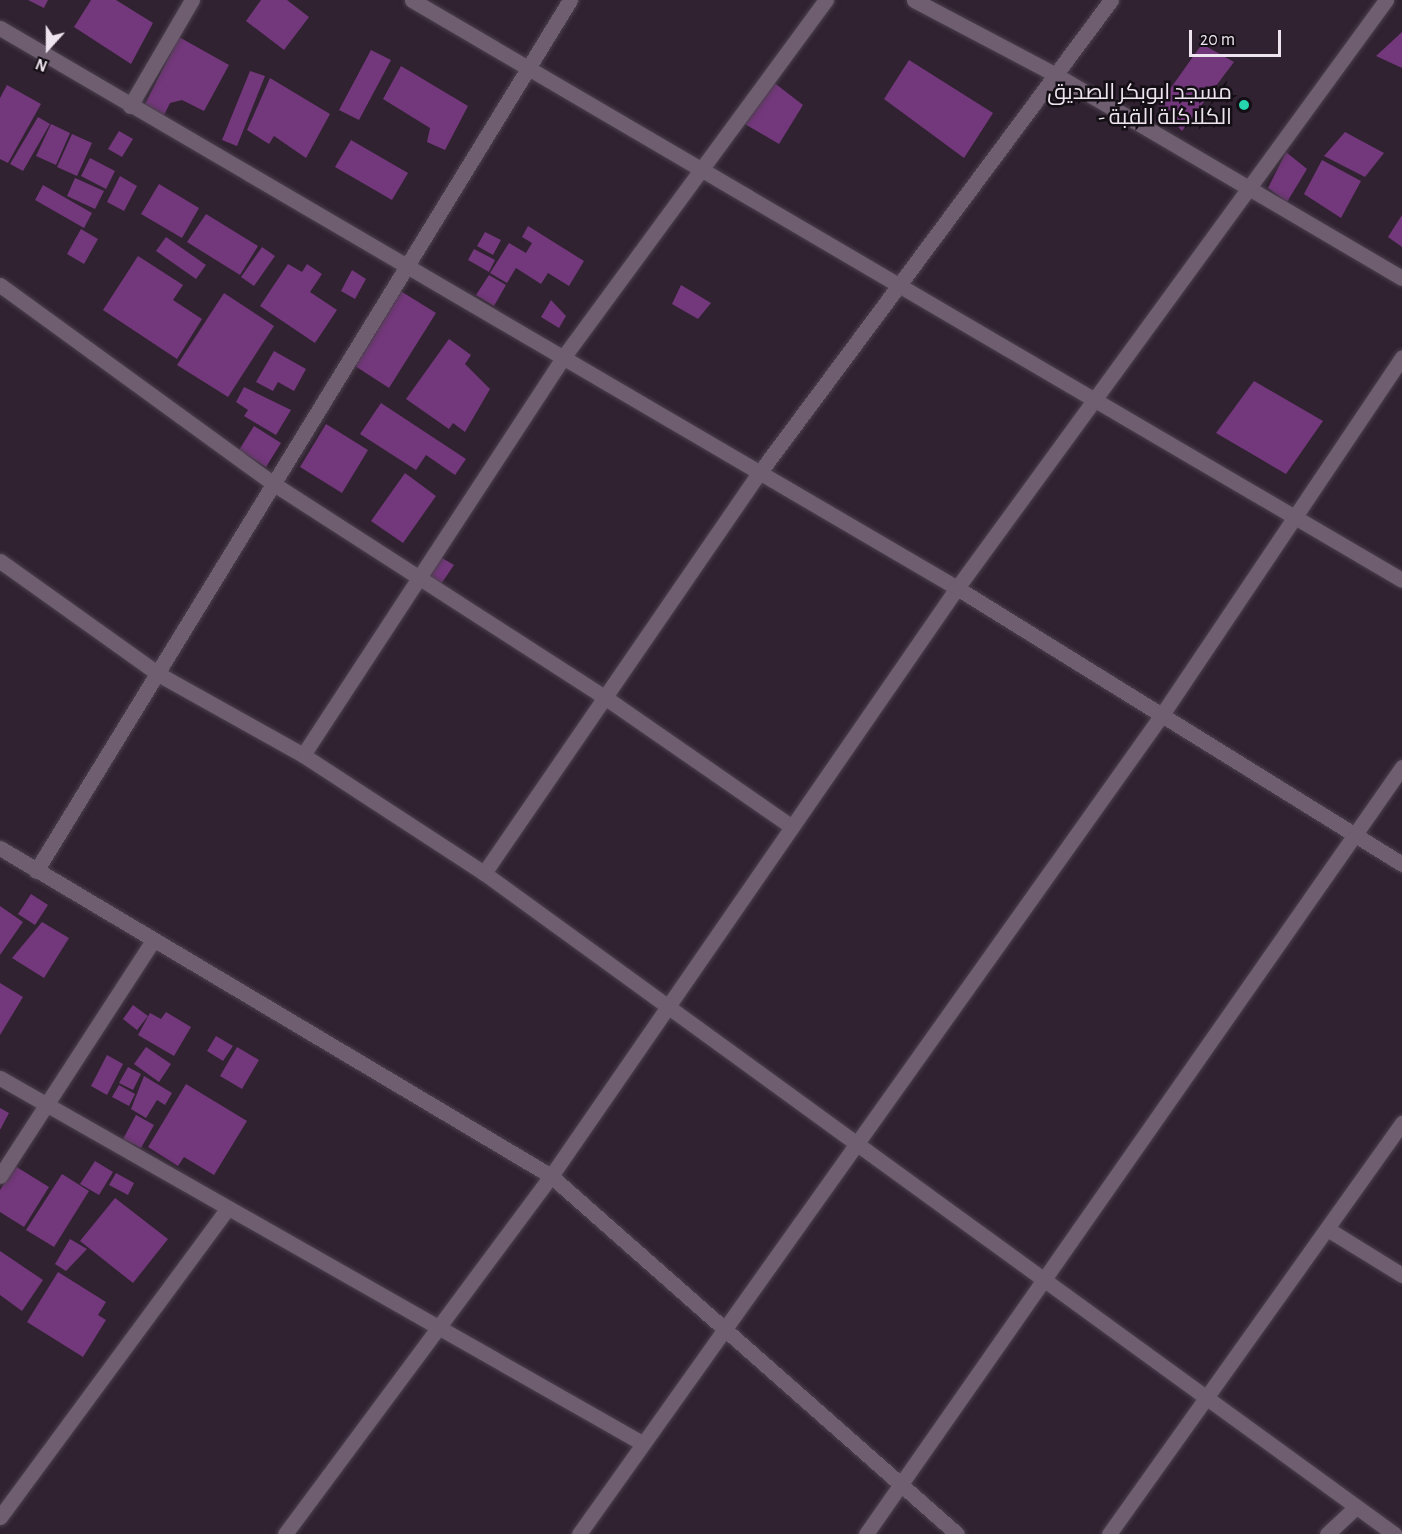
<!DOCTYPE html>
<meta charset="utf-8">
<style>
body{margin:0}
#map{position:relative;width:1402px;height:1534px;overflow:hidden;background:#302231;font-family:"Alegreya Sans",Cairo,sans-serif}
div>[style]{position:absolute}
[style*='--x']{left:calc(var(--x)*1px);top:calc(var(--y)*1px);width:calc(var(--w)*1px);rotate:calc(var(--a)*1deg)}
.building>*{inset:0;background:#73377b}
.roads{filter:drop-shadow(0 0 2px #4b3f4c) drop-shadow(0 0 2px #4b3f4c)}
.minor>*{height:15px;margin:-7.5px;padding:0 7.5px;transform-origin:7.5px;border-radius:7.5px;background:#6e5e70}
.dots>*{width:16px;height:16px;translate:-50% -50%;box-sizing:border-box;border:3px solid #140e15;border-radius:50%}
span{translate:-50% -50%;white-space:nowrap;text-align:center;line-height:1.15;-webkit-text-stroke:5px #140e15;paint-order:stroke}
.poi-label{font-size:22px;color:#eee4ef}
.right{translate:-100% -50%;text-align:right}
.north{position:absolute;left:18px;top:18px;width:60px;height:60px;-webkit-text-stroke:4px #140e15;paint-order:stroke;rotate:201deg;font-size:16px;font-weight:700;line-height:24px;text-align:center;color:#eee4ef}
.north::after{content:'';display:block;margin:auto;width:21px;height:27px;background:#eee4ef;clip-path:polygon(50% 0,100% 100%,50% 72%,0 100%)}
.scale{position:absolute;left:1189px;top:30px;width:92px;height:27px;box-sizing:border-box;border:3px solid #eee4ef;border-top:0;padding-left:8px;font-size:18px;line-height:21px;white-space:nowrap;color:#eee4ef;-webkit-text-stroke:4px #140e15;paint-order:stroke}
</style>
<div id="map">
<div class="building">
<i style="clip-path:polygon(28px 0,48px 0,44px 8px)"></i>
<i style="clip-path:polygon(91px 0,116px 0,153px 23px,131px 64px,74px 27px)"></i>
<i style="clip-path:polygon(261px 0,287px 0,309px 17px,284px 50px,246px 21px)"></i>
<i style="clip-path:polygon(1402px 32px,1402px 68px,1376px 56px)"></i>
<i style="clip-path:polygon(179px 37px,229px 65px,204px 111px,182px 100px,170px 103px,164px 115px,145px 104px)"></i>
<i style="clip-path:polygon(1202px 44px,1234px 62px,1182px 131px,1158px 106px)"></i>
<i style="clip-path:polygon(371px 50px,391px 60px,359px 120px,339px 110px)"></i>
<i style="clip-path:polygon(909px 60px,993px 113px,964px 158px,884px 99px)"></i>
<i style="clip-path:polygon(401px 66px,468px 106px,445px 150px,427px 142px,430px 128px,383px 99px)"></i>
<i style="clip-path:polygon(250px 71px,265px 76px,237px 146px,222px 140px)"></i>
<i style="clip-path:polygon(270px 78px,330px 114px,306px 158px,274px 136px,269px 144px,247px 130px)"></i>
<i style="clip-path:polygon(768px 78px,803px 105px,779px 144px,738px 120px)"></i>
<i style="clip-path:polygon(7px 85px,41px 104px,8px 163px,0 159px,0 98px)"></i>
<i style="clip-path:polygon(38px 117px,50px 124px,23px 171px,10px 164px)"></i>
<i style="clip-path:polygon(51px 124px,70px 133px,56px 165px,36px 156px)"></i>
<i style="clip-path:polygon(119px 131px,133px 139px,122px 157px,108px 149px)"></i>
<i style="clip-path:polygon(1345px 132px,1384px 153px,1365px 177px,1324px 156px)"></i>
<i style="clip-path:polygon(72px 134px,92px 143px,77px 176px,57px 167px)"></i>
<i style="clip-path:polygon(351px 140px,408px 173px,392px 200px,335px 167px)"></i>
<i style="clip-path:polygon(1286px 152px,1307px 169px,1287px 202px,1268px 188px)"></i>
<i style="clip-path:polygon(90px 158px,115px 171px,106px 189px,81px 176px)"></i>
<i style="clip-path:polygon(1322px 160px,1361px 181px,1341px 218px,1304px 194px)"></i>
<i style="clip-path:polygon(120px 176px,137px 186px,124px 211px,107px 202px)"></i>
<i style="clip-path:polygon(75px 178px,104px 191px,95px 209px,67px 196px)"></i>
<i style="clip-path:polygon(159px 184px,199px 208px,182px 238px,141px 214px)"></i>
<i style="clip-path:polygon(43px 185px,92px 213px,84px 228px,35px 200px)"></i>
<i style="clip-path:polygon(206px 214px,258px 246px,240px 275px,187px 242px)"></i>
<i style="clip-path:polygon(1402px 215px,1402px 247px,1388px 237px)"></i>
<i style="clip-path:polygon(528px 226px,584px 261px,569px 286px,548px 273px,541px 284px,516px 268px,507px 283px,490px 273px,509px 243px,526px 253px,532px 243px,522px 237px)"></i>
<i style="clip-path:polygon(81px 229px,98px 239px,84px 264px,67px 254px)"></i>
<i style="clip-path:polygon(485px 232px,501px 240px,493px 255px,477px 246px)"></i>
<i style="clip-path:polygon(166px 237px,206px 265px,196px 279px,156px 251px)"></i>
<i style="clip-path:polygon(262px 247px,275px 256px,254px 286px,241px 277px)"></i>
<i style="clip-path:polygon(474px 249px,495px 260px,489px 272px,468px 260px)"></i>
<i style="clip-path:polygon(138px 256px,183px 285px,173px 300px,202px 319px,177px 359px,103px 310px)"></i>
<i style="clip-path:polygon(288px 264px,302px 272px,307px 264px,322px 274px,310px 292px,337px 310px,315px 343px,260px 306px)"></i>
<i style="clip-path:polygon(352px 270px,366px 279px,355px 299px,341px 291px)"></i>
<i style="clip-path:polygon(489px 275px,506px 285px,494px 306px,476px 295px)"></i>
<i style="clip-path:polygon(681px 285px,711px 303px,698px 319px,672px 304px)"></i>
<i style="clip-path:polygon(399px 290px,436px 313px,389px 388px,352px 364px)"></i>
<i style="clip-path:polygon(224px 293px,274px 326px,228px 397px,177px 365px)"></i>
<i style="clip-path:polygon(551px 300px,566px 316px,559px 328px,541px 317px)"></i>
<i style="clip-path:polygon(449px 339px,471px 355px,465px 364px,490px 389px,465px 432px,453px 423px,449px 429px,406px 399px)"></i>
<i style="clip-path:polygon(274px 351px,306px 369px,294px 391px,278px 382px,273px 391px,256px 382px)"></i>
<i style="clip-path:polygon(1254px 381px,1323px 421px,1286px 474px,1216px 433px)"></i>
<i style="clip-path:polygon(244px 387px,291px 410px,276px 435px,244px 416px,248px 410px,236px 402px)"></i>
<i style="clip-path:polygon(381px 403px,466px 459px,455px 475px,426px 455px,416px 470px,360px 434px)"></i>
<i style="clip-path:polygon(326px 424px,368px 450px,342px 493px,300px 467px)"></i>
<i style="clip-path:polygon(254px 426px,281px 443px,266px 467px,239px 450px)"></i>
<i style="clip-path:polygon(405px 473px,436px 496px,403px 543px,371px 521px)"></i>
<i style="clip-path:polygon(437px 555px,454px 565px,441px 584px,425px 573px)"></i>
<i style="clip-path:polygon(31px 894px,48px 905px,35px 925px,18px 914px)"></i>
<i style="clip-path:polygon(0 906px,23px 922px,0 955px)"></i>
<i style="clip-path:polygon(42px 922px,69px 938px,44px 978px,12px 958px)"></i>
<i style="clip-path:polygon(0 983px,23px 997px,0 1035px)"></i>
<i style="clip-path:polygon(133px 1005px,148px 1016px,137px 1030px,123px 1019px)"></i>
<i style="clip-path:polygon(166px 1012px,191px 1027px,174px 1056px,138px 1035px,150px 1013px,161px 1019px)"></i>
<i style="clip-path:polygon(216px 1036px,233px 1046px,223px 1061px,207px 1051px)"></i>
<i style="clip-path:polygon(146px 1047px,171px 1064px,159px 1082px,134px 1064px)"></i>
<i style="clip-path:polygon(237px 1047px,259px 1060px,242px 1089px,220px 1076px)"></i>
<i style="clip-path:polygon(107px 1055px,123px 1064px,107px 1095px,91px 1086px)"></i>
<i style="clip-path:polygon(128px 1067px,141px 1074px,133px 1090px,119px 1083px)"></i>
<i style="clip-path:polygon(144px 1076px,172px 1093px,165px 1105px,157px 1100px,146px 1118px,131px 1109px)"></i>
<i style="clip-path:polygon(186px 1084px,247px 1121px,214px 1175px,184px 1157px,178px 1166px,148px 1147px)"></i>
<i style="clip-path:polygon(119px 1085px,135px 1094px,129px 1106px,112px 1097px)"></i>
<i style="clip-path:polygon(0 1108px,9px 1113px,0 1130px)"></i>
<i style="clip-path:polygon(136px 1115px,154px 1125px,141px 1148px,123px 1139px)"></i>
<i style="clip-path:polygon(95px 1161px,113px 1172px,99px 1195px,80px 1184px)"></i>
<i style="clip-path:polygon(15px 1166px,49px 1187px,24px 1227px,0 1212px,0 1190px)"></i>
<i style="clip-path:polygon(116px 1173px,134px 1183px,128px 1195px,109px 1185px)"></i>
<i style="clip-path:polygon(62px 1174px,89px 1191px,54px 1247px,26px 1230px)"></i>
<i style="clip-path:polygon(115px 1198px,168px 1239px,133px 1283px,80px 1241px)"></i>
<i style="clip-path:polygon(70px 1239px,87px 1249px,66px 1271px,55px 1264px)"></i>
<i style="clip-path:polygon(0 1251px,43px 1280px,22px 1311px,0 1295px)"></i>
<i style="clip-path:polygon(58px 1272px,106px 1302px,98px 1315px,106px 1320px,83px 1357px,27px 1322px)"></i>
</div>
<div class="roads">
<div class="minor">
<i style="--x:412;--y:0;--w:1147;--a:30.36"></i>
<i style="--x:914;--y:0;--w:161;--a:27.8"></i>
<i style="--x:1056;--y:75;--w:401;--a:30.4"></i>
<i style="--x:0;--y:28;--w:1109;--a:30.33"></i>
<i style="--x:957;--y:588;--w:524;--a:31.81"></i>
<i style="--x:130;--y:106;--w:123;--a:-59.7"></i>
<i style="--x:0;--y:285;--w:342;--a:36"></i>
<i style="--x:277;--y:486;--w:388;--a:32.8"></i>
<i style="--x:603;--y:696;--w:229;--a:34.7"></i>
<i style="--x:0;--y:561;--w:196;--a:35.5"></i>
<i style="--x:160;--y:675;--w:164;--a:29.2"></i>
<i style="--x:303;--y:755;--w:216;--a:33.1"></i>
<i style="--x:484;--y:873;--w:1125;--a:35.99"></i>
<i style="--x:303;--y:755;--w:478;--a:-56.8"></i>
<i style="--x:565;--y:355;--w:441;--a:-53.7"></i>
<i style="--x:0;--y:848;--w:641;--a:30.76"></i>
<i style="--x:551;--y:1176;--w:541;--a:41.4"></i>
<i style="--x:36;--y:871;--w:1022;--a:-58.49"></i>
<i style="--x:484;--y:873;--w:482;--a:-55.5"></i>
<i style="--x:757;--y:476;--w:593;--a:-53.36"></i>
<i style="--x:0;--y:1078;--w:739;--a:29.62"></i>
<i style="--x:0;--y:1176;--w:281;--a:-57"></i>
<i style="--x:1329;--y:1230;--w:86;--a:31.7"></i>
<i style="--x:0;--y:1517;--w:381;--a:-53.6"></i>
<i style="--x:285;--y:1534;--w:446;--a:-53.4"></i>
<i style="--x:551;--y:1176;--w:715;--a:-55.38"></i>
<i style="--x:957;--y:588;--w:728;--a:-53.89"></i>
<i style="--x:579;--y:1534;--w:1004;--a:-54.57"></i>
<i style="--x:1161;--y:716;--w:432;--a:-56.1"></i>
<i style="--x:866;--y:1534;--w:936;--a:-55.05"></i>
<i style="--x:1109;--y:1534;--w:505;--a:-54.52"></i>
<i style="--x:1327;--y:1534;--w:40;--a:-43"></i>
</div>
</div>
<div class="dots">
<i style="left:1244px;top:105px;background:#25d5ae"></i>
</div>
<div class="poi-label">
<span class="right" style="left:1232px;top:105px">مسجد ابوبكر الصديق<br>- الكلاكلة القبة</span>
</div>
<div class="north">N</div>
<div class="scale">20 m</div>
</div>
